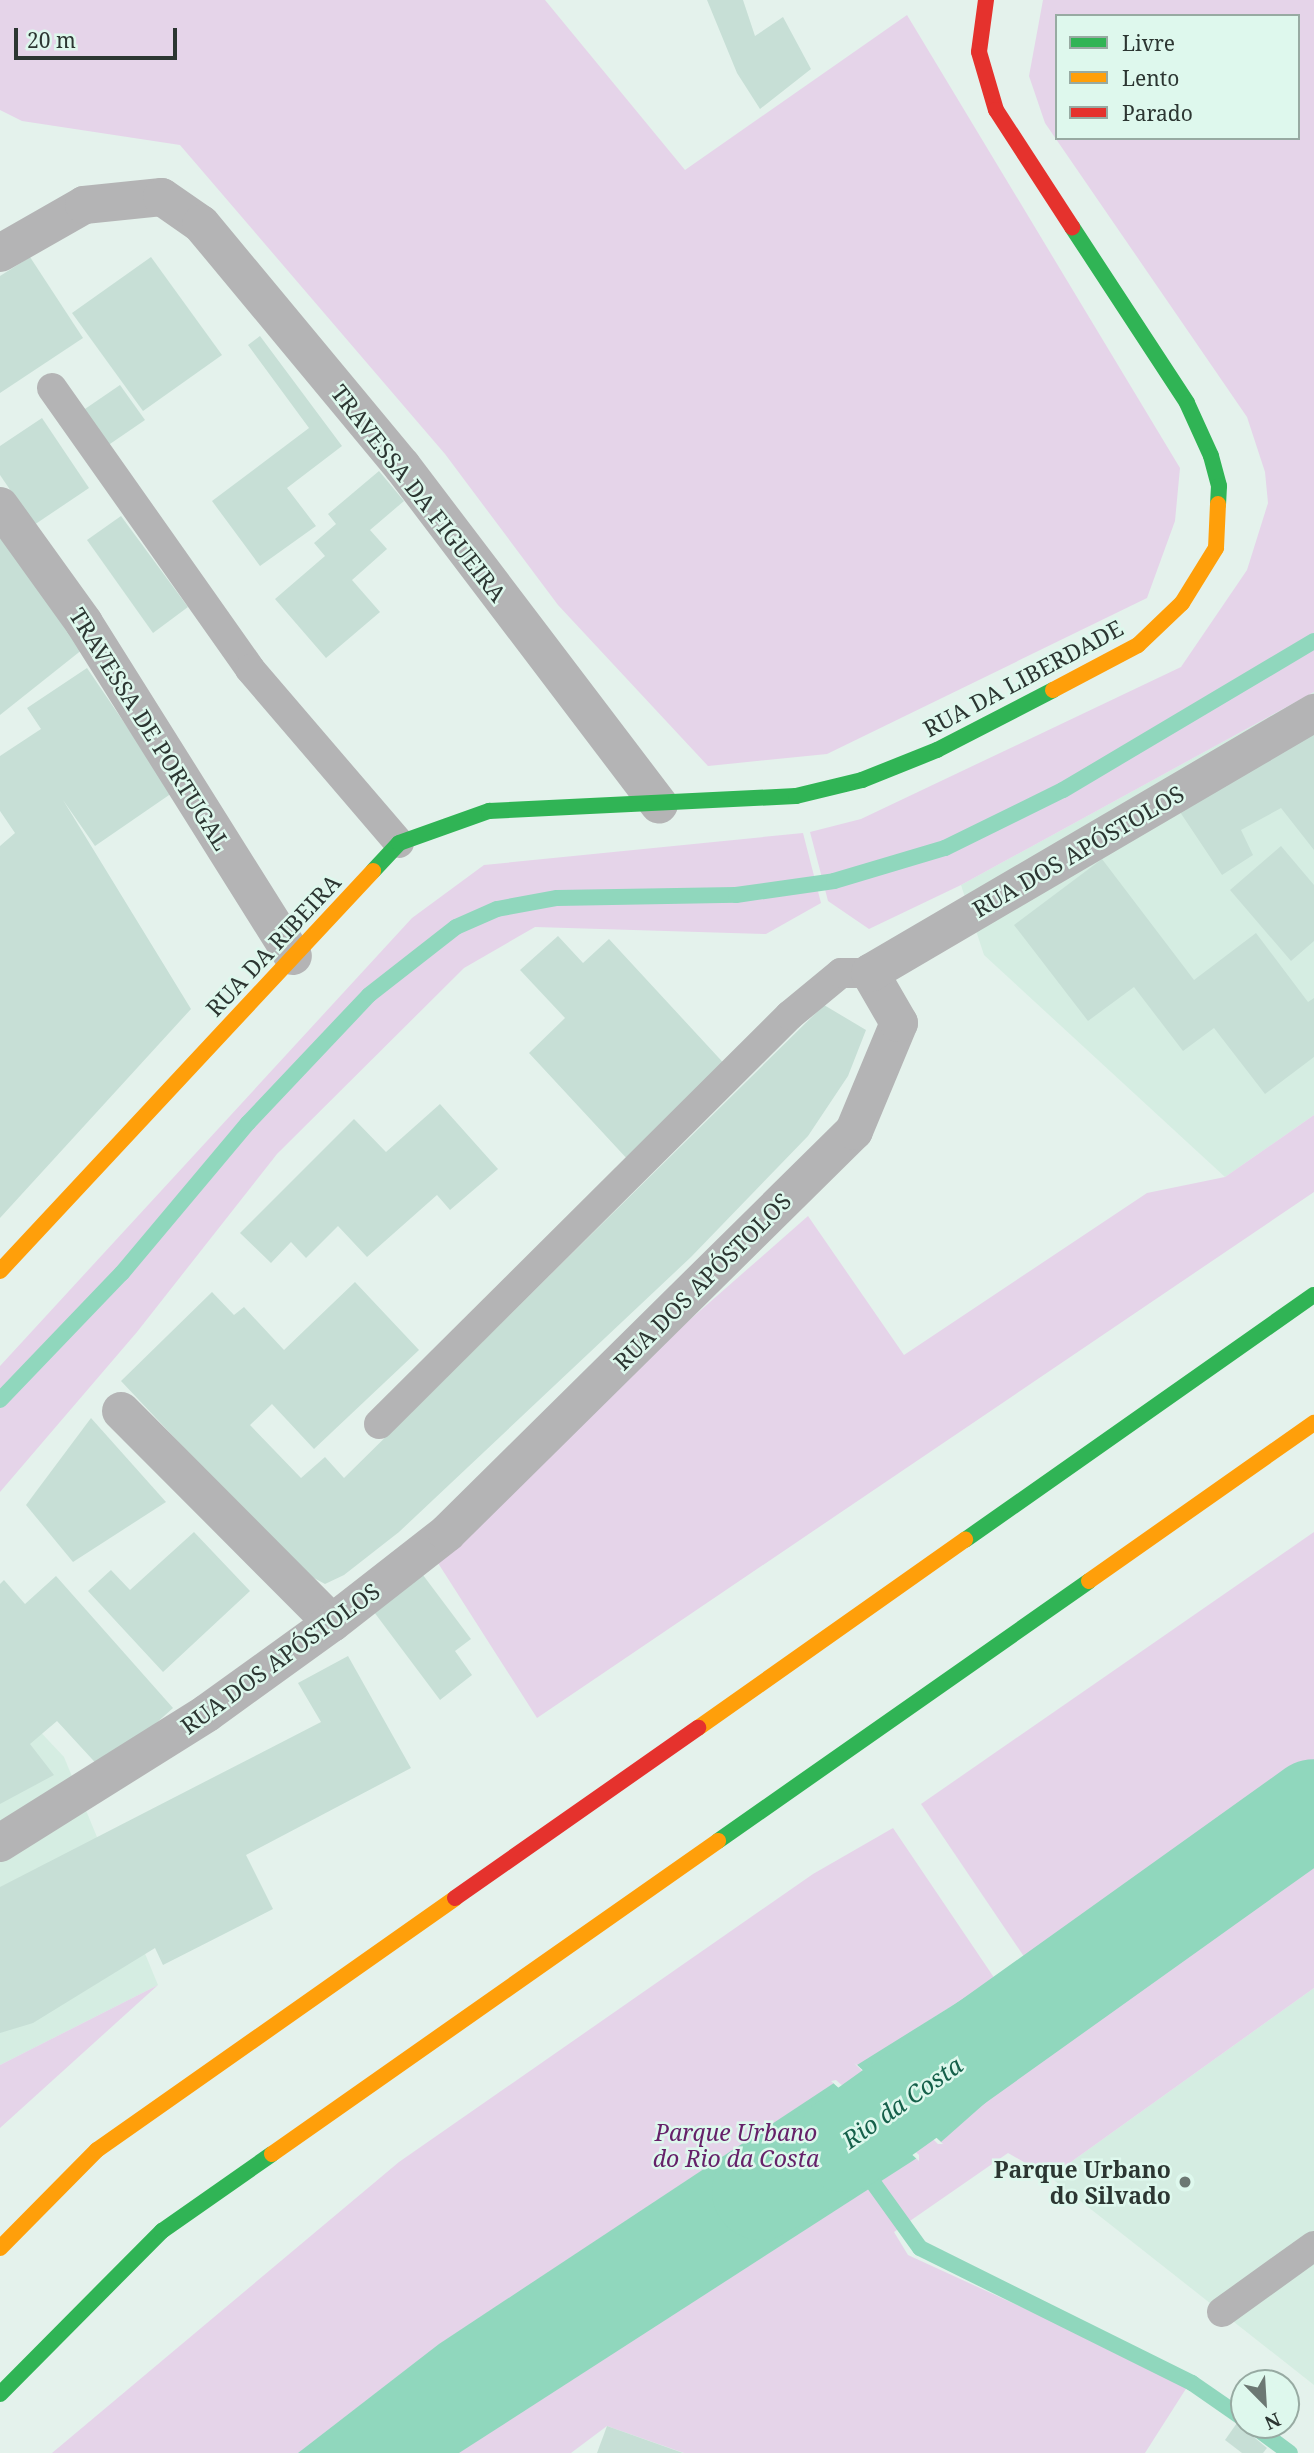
<!DOCTYPE html>
<meta charset="utf-8">
<style>
body{margin:0}
#map{position:relative;width:1314px;height:2453px;overflow:hidden;background:#e4f2ec;font-family:"Noto Serif",serif}
div>[style]{position:absolute}
[style*='--x']{left:calc(var(--x)*1px);top:calc(var(--y)*1px);width:calc(var(--w)*1px);rotate:calc(var(--a)*1deg)}
.built>*{inset:0;background:#d5ede2}
.green>*{inset:0;background:#e5d4e9}
.water>*{inset:0;background:#90d7bd}
.pier>*{inset:0;background:#e4f2ec}
.stream>*{height:16px;margin:-8px;padding:0 8px;transform-origin:8px;border-radius:8px;background:#90d7bd}
.river>*{height:98px;margin:-49px;padding:0 49px;transform-origin:49px;border-radius:49px;background:#90d7bd}
.building>*{inset:0;background:#c7dfd6}
.lane>*{height:30px;margin:-15px;padding:0 15px;transform-origin:15px;border-radius:15px;background:#b4b4b5}
.street>*{height:38px;margin:-19px;padding:0 19px;transform-origin:19px;border-radius:19px;background:#b4b4b5}
.fast>*{height:16px;margin:-8px;padding:0 8px;transform-origin:8px;border-radius:8px;background:#30b455}
.slow>*{height:16px;margin:-8px;padding:0 8px;transform-origin:8px;border-radius:8px;background:#ff9f0a}
.jam>*{height:16px;margin:-8px;padding:0 8px;transform-origin:8px;border-radius:8px;background:#e5322d}
.dots>*{width:19px;height:19px;translate:-50% -50%;box-sizing:border-box;border:4px solid #def8ed;border-radius:50%}
span{translate:-50% -50%;white-space:nowrap;text-align:center;line-height:1.15;-webkit-text-stroke:5px #def8ed;paint-order:stroke}
.street-label{font-size:23px;color:#2c3632}
.park-label{font-size:23px;color:#652169;font-style:italic}
.poi-label{font-size:23px;color:#2c3632;font-weight:700}
.right{translate:-100% -50%;text-align:right}
.water-label{font-size:24px;color:#15604a;font-style:italic}
.legend{position:absolute;left:1055px;top:14px;width:245px;height:126px;box-sizing:border-box;background:#def8ed;border:2px solid #97aaa2;margin:0;padding:9px 12px;list-style:none;font-size:21px;color:#2c3632}
.legend li{display:flex;align-items:center;gap:14px;height:35px}
.legend b{width:35px;border:2px solid #97aaa2}
.north{position:absolute;left:1230px;top:2369px;width:70px;height:70px;box-sizing:border-box;background:#def8ed;border:2px solid #97aaa2;border-radius:50%;rotate:156deg;font-size:19px;font-weight:700;line-height:28px;text-align:center;color:#2c3632}
.north::after{content:'';display:block;margin:auto;width:24px;height:32px;background:#6c7873;clip-path:polygon(50% 0,100% 100%,50% 72%,0 100%)}
.scale{position:absolute;left:14px;top:28px;width:163px;height:32px;box-sizing:border-box;border:4px solid #2c3632;border-top:0;padding-left:9px;font-size:21px;line-height:24px;white-space:nowrap;color:#2c3632;-webkit-text-stroke:5px #def8ed;paint-order:stroke}
</style>
<div id="map">
<div class="built">
<i style="clip-path:polygon(1314px 692px,1314px 1115px,1225px 1177px,984px 955px,961px 885px)"></i>
<i style="clip-path:polygon(0 1689px,64px 1757px,158px 1985px,0 2065px)"></i>
<i style="clip-path:polygon(1314px 1988px,1314px 2385px,1050px 2177px)"></i>
</div>
<div class="green">
<i style="clip-path:polygon(0 0,545px 0,685px 170px,907px 15px,1180px 468px,1175px 521px,1147px 598px,827px 754px,708px 766px,558px 605px,445px 454px,180px 145px,22px 121px,0 110px)"></i>
<i style="clip-path:polygon(evenodd,1043px 0,1314px 0,1314px 692px,961px 885px,869px 929px,828px 901px,810px 832px,861px 819px,1181px 667px,1247px 570px,1268px 503px,1265px 472px,1247px 417px,1045px 123px,1029px 76px,1043px 0,1057px 16px,1298px 16px,1298px 138px,1057px 138px,1057px 16px)"></i>
<i style="clip-path:polygon(803px 833px,821px 903px,766px 934px,535px 927px,464px 968px,277px 1154px,137px 1332px,0 1492px,0 1366px,412px 918px,484px 865px)"></i>
<i style="clip-path:polygon(1314px 1115px,1314px 1192px,537px 1718px,438px 1563px,595px 1403px,808px 1216px,904px 1355px,1147px 1193px,1225px 1177px)"></i>
<i style="clip-path:polygon(1314px 1532px,1314px 1763px,1025px 1958px,921px 1804px)"></i>
<i style="clip-path:polygon(893px 1828px,995px 1979px,917px 2028px,972px 2114px,1044px 2051px,1314px 1856px,1314px 1988px,1050px 2177px,1008px 2153px,894px 2232px,908px 2255px,1189px 2384px,1145px 2453px,684px 2453px,607px 2426px,571px 2453px,52px 2453px,399px 2162px,813px 1874px)"></i>
<i style="clip-path:polygon(158px 1985px,0 2128px,0 2065px)"></i>
</div>
<div class="water">
<i style="clip-path:polygon(1314px 1763px,1314px 1856px,1072px 2030px,1025px 1958px)"></i>
<i style="clip-path:polygon(995px 1979px,1044px 2051px,941px 2142px,857px 2065px)"></i>
<i style="clip-path:polygon(834px 2083px,917px 2158px,459px 2453px,298px 2453px,439px 2344px)"></i>
</div>
<div class="pier">
<i style="clip-path:polygon(1023px 1956px,1025px 1958px,1074px 2033px,1069px 2032px)"></i>
<i style="clip-path:polygon(993px 1976px,1047px 2049px,1046px 2054px,995px 1979px)"></i>
<i style="clip-path:polygon(854px 2063px,857px 2065px,943px 2144px,938px 2144px)"></i>
<i style="clip-path:polygon(836px 2080px,919px 2155px,919px 2161px,831px 2081px)"></i>
</div>
<div class="stream">
<i style="--x:0;--y:1400;--w:176;--a:-46.2"></i>
<i style="--x:122;--y:1273;--w:196;--a:-50"></i>
<i style="--x:248;--y:1123;--w:176;--a:-46.6"></i>
<i style="--x:369;--y:995;--w:110;--a:-38"></i>
<i style="--x:456;--y:927;--w:45;--a:-23.7"></i>
<i style="--x:497;--y:909;--w:61;--a:-10.4"></i>
<i style="--x:557;--y:898;--w:179;--a:-1"></i>
<i style="--x:736;--y:895;--w:99;--a:-8.1"></i>
<i style="--x:834;--y:881;--w:116;--a:-16.6"></i>
<i style="--x:945;--y:848;--w:131;--a:-26.2"></i>
<i style="--x:1063;--y:790;--w:292;--a:-30.7"></i>
<i style="--x:864;--y:2170;--w:96;--a:54.3"></i>
<i style="--x:920;--y:2248;--w:304;--a:26.4"></i>
<i style="--x:1192;--y:2383;--w:63;--a:34.7"></i>
<i style="--x:1252;--y:2425;--w:47;--a:36.4"></i>
</div>
<div class="river">
<i style="--x:761;--y:2191;--w:97;--a:-29.7"></i>
<i style="--x:845;--y:2143;--w:576;--a:-35.54"></i>
</div>
<div class="building">
<i style="clip-path:polygon(707px 0,743px 0,755px 36px,783px 17px,811px 69px,760px 109px,737px 73px)"></i>
<i style="clip-path:polygon(30px 257px,83px 338px,0 393px,0 276px)"></i>
<i style="clip-path:polygon(151px 257px,222px 355px,143px 411px,72px 313px)"></i>
<i style="clip-path:polygon(260px 336px,342px 446px,287px 488px,316px 526px,260px 566px,212px 501px,309px 428px,248px 345px)"></i>
<i style="clip-path:polygon(120px 385px,145px 420px,107px 446px,82px 411px)"></i>
<i style="clip-path:polygon(42px 418px,89px 488px,34px 525px,0 475px,0 446px)"></i>
<i style="clip-path:polygon(379px 471px,404px 501px,370px 530px,387px 549px,352px 580px,380px 612px,326px 658px,275px 599px,325px 556px,314px 543px,336px 524px,328px 514px)"></i>
<i style="clip-path:polygon(121px 516px,188px 607px,153px 633px,87px 540px)"></i>
<i style="clip-path:polygon(0 529px,83px 649px,0 715px)"></i>
<i style="clip-path:polygon(87px 668px,172px 793px,95px 846px,63px 800px,191px 1009px,0 1218px,0 846px,15px 833px,0 811px,0 756px,41px 729px,27px 708px)"></i>
<i style="clip-path:polygon(1314px 724px,1314px 850px,1281px 808px,1241px 830px,1253px 855px,1222px 875px,1178px 809px)"></i>
<i style="clip-path:polygon(1281px 846px,1314px 885px,1314px 941px,1291px 961px,1230px 890px)"></i>
<i style="clip-path:polygon(1102px 859px,1194px 980px,1256px 933px,1308px 1002px,1314px 998px,1314px 1057px,1265px 1094px,1214px 1028px,1183px 1051px,1134px 987px,1088px 1021px,1014px 925px)"></i>
<i style="clip-path:polygon(558px 936px,583px 963px,609px 939px,730px 1070px,630px 1162px,529px 1053px,565px 1018px,520px 970px)"></i>
<i style="clip-path:polygon(824px 1005px,866px 1030px,848px 1076px,808px 1136px,691px 1257px,399px 1532px,344px 1575px,325px 1584px,299px 1570px,121px 1381px,212px 1292px,234px 1315px,244px 1307px,284px 1350px,355px 1282px,419px 1350px,314px 1449px,272px 1404px,250px 1425px,301px 1478px,325px 1457px,344px 1478px)"></i>
<i style="clip-path:polygon(440px 1104px,498px 1169px,450px 1210px,437px 1195px,367px 1257px,338px 1226px,306px 1258px,291px 1242px,271px 1263px,240px 1233px,354px 1119px,386px 1152px)"></i>
<i style="clip-path:polygon(91px 1418px,166px 1502px,73px 1562px,26px 1505px)"></i>
<i style="clip-path:polygon(194px 1532px,250px 1591px,163px 1672px,88px 1591px,111px 1570px,130px 1590px)"></i>
<i style="clip-path:polygon(420px 1571px,471px 1639px,455px 1651px,472px 1675px,440px 1700px,371px 1608px)"></i>
<i style="clip-path:polygon(56px 1576px,173px 1708px,103px 1771px,57px 1721px,30px 1744px,54px 1775px,0 1804px,0 1584px,4px 1580px,25px 1604px)"></i>
<i style="clip-path:polygon(348px 1656px,411px 1768px,246px 1855px,273px 1909px,163px 1965px,155px 1948px,33px 2023px,0 2033px,0 1887px,321px 1722px,298px 1683px)"></i>
<i style="clip-path:polygon(1237px 2423px,1267px 2448px,1263px 2453px,1242px 2453px,1225px 2440px)"></i>
<i style="clip-path:polygon(607px 2426px,683px 2453px,597px 2453px)"></i>
</div>
<div class="lane">
<i style="--x:52;--y:388;--w:344;--a:54.8"></i>
<i style="--x:250;--y:669;--w:229;--a:49.4"></i>
<i style="--x:379;--y:1424;--w:580;--a:-44.86"></i>
<i style="--x:790;--y:1015;--w:66;--a:-39.5"></i>
<i style="--x:841;--y:973;--w:29;--a:0"></i>
<i style="--x:1222;--y:2312;--w:113;--a:-35.7"></i>
</div>
<div class="street">
<i style="--x:0;--y:253;--w:97;--a:-29.7"></i>
<i style="--x:84;--y:205;--w:78;--a:-5.9"></i>
<i style="--x:162;--y:197;--w:47;--a:34.7"></i>
<i style="--x:201;--y:224;--w:315;--a:50.3"></i>
<i style="--x:402;--y:466;--w:425;--a:52.8"></i>
<i style="--x:0;--y:506;--w:144;--a:54.3"></i>
<i style="--x:84;--y:623;--w:393;--a:57.9"></i>
<i style="--x:121;--y:1411;--w:299;--a:45.1"></i>
<i style="--x:0;--y:1843;--w:244;--a:-32.1"></i>
<i style="--x:207;--y:1713;--w:154;--a:-35.8"></i>
<i style="--x:332;--y:1623;--w:146;--a:-38"></i>
<i style="--x:447;--y:1533;--w:572;--a:-44.65"></i>
<i style="--x:854;--y:1131;--w:117;--a:-67.4"></i>
<i style="--x:899;--y:1023;--w:58;--a:-120.1"></i>
<i style="--x:870;--y:973;--w:515;--a:-30.35"></i>
</div>
<div class="fast">
<i style="--x:1072;--y:227;--w:210;--a:56.8"></i>
<i style="--x:1187;--y:403;--w:58;--a:65.6"></i>
<i style="--x:1211;--y:456;--w:31;--a:75"></i>
<i style="--x:1219;--y:486;--w:18;--a:93"></i>
<i style="--x:373;--y:871;--w:38;--a:-47"></i>
<i style="--x:399;--y:843;--w:96;--a:-19.6"></i>
<i style="--x:489;--y:811;--w:307;--a:-2.8"></i>
<i style="--x:796;--y:796;--w:68;--a:-13.6"></i>
<i style="--x:862;--y:780;--w:81;--a:-21.8"></i>
<i style="--x:937;--y:750;--w:131;--a:-27.3"></i>
<i style="--x:965;--y:1540;--w:426;--a:-35.1"></i>
<i style="--x:718;--y:1841;--w:453;--a:-35"></i>
<i style="--x:0;--y:2394;--w:230;--a:-45.2"></i>
<i style="--x:162;--y:2231;--w:134;--a:-35"></i>
</div>
<div class="slow">
<i style="--x:1053;--y:690;--w:96;--a:-27.9"></i>
<i style="--x:1138;--y:645;--w:61;--a:-43.7"></i>
<i style="--x:1182;--y:603;--w:65;--a:-58.3"></i>
<i style="--x:1216;--y:548;--w:44;--a:-87.4"></i>
<i style="--x:0;--y:1271;--w:547;--a:-47"></i>
<i style="--x:1089;--y:1581;--w:275;--a:-35.1"></i>
<i style="--x:698;--y:1728;--w:327;--a:-35.2"></i>
<i style="--x:272;--y:2154;--w:545;--a:-35.06"></i>
<i style="--x:0;--y:2248;--w:138;--a:-45.3"></i>
<i style="--x:97;--y:2150;--w:438;--a:-35.1"></i>
</div>
<div class="jam">
<i style="--x:986;--y:0;--w:52;--a:97.7"></i>
<i style="--x:979;--y:52;--w:60;--a:73.7"></i>
<i style="--x:996;--y:110;--w:140;--a:57"></i>
<i style="--x:455;--y:1898;--w:297;--a:-35"></i>
</div>
<div class="dots">
<i style="left:1185px;top:2182px;background:#6c7873"></i>
</div>
<div class="street-label">
<span style="left:419px;top:493px;rotate:52deg">TRAVESSA DA FIGUEIRA</span>
<span style="left:1023px;top:678px;rotate:-28deg">RUA DA LIBERDADE</span>
<span style="left:150px;top:729px;rotate:58deg">TRAVESSA DE PORTUGAL</span>
<span style="left:1078px;top:851px;rotate:-30deg">RUA DOS APÓSTOLOS</span>
<span style="left:273px;top:945px;rotate:-47deg">RUA DA RIBEIRA</span>
<span style="left:702px;top:1281px;rotate:-45deg">RUA DOS APÓSTOLOS</span>
<span style="left:280px;top:1658px;rotate:-36deg">RUA DOS APÓSTOLOS</span>
</div>
<div class="park-label">
<span style="left:736px;top:2145px">Parque Urbano<br>do Rio da Costa</span>
</div>
<div class="poi-label">
<span class="right" style="left:1171px;top:2182px">Parque Urbano<br>do Silvado</span>
</div>
<div class="water-label">
<span style="left:902px;top:2102px;rotate:-35deg">Rio da Costa</span>
</div>
<ul class="legend">
<li><b style="height:9px;background:#30b455"></b>Livre</li>
<li><b style="height:9px;background:#ff9f0a"></b>Lento</li>
<li><b style="height:9px;background:#e5322d"></b>Parado</li>
</ul>
<div class="north">N</div>
<div class="scale">20 m</div>
</div>
